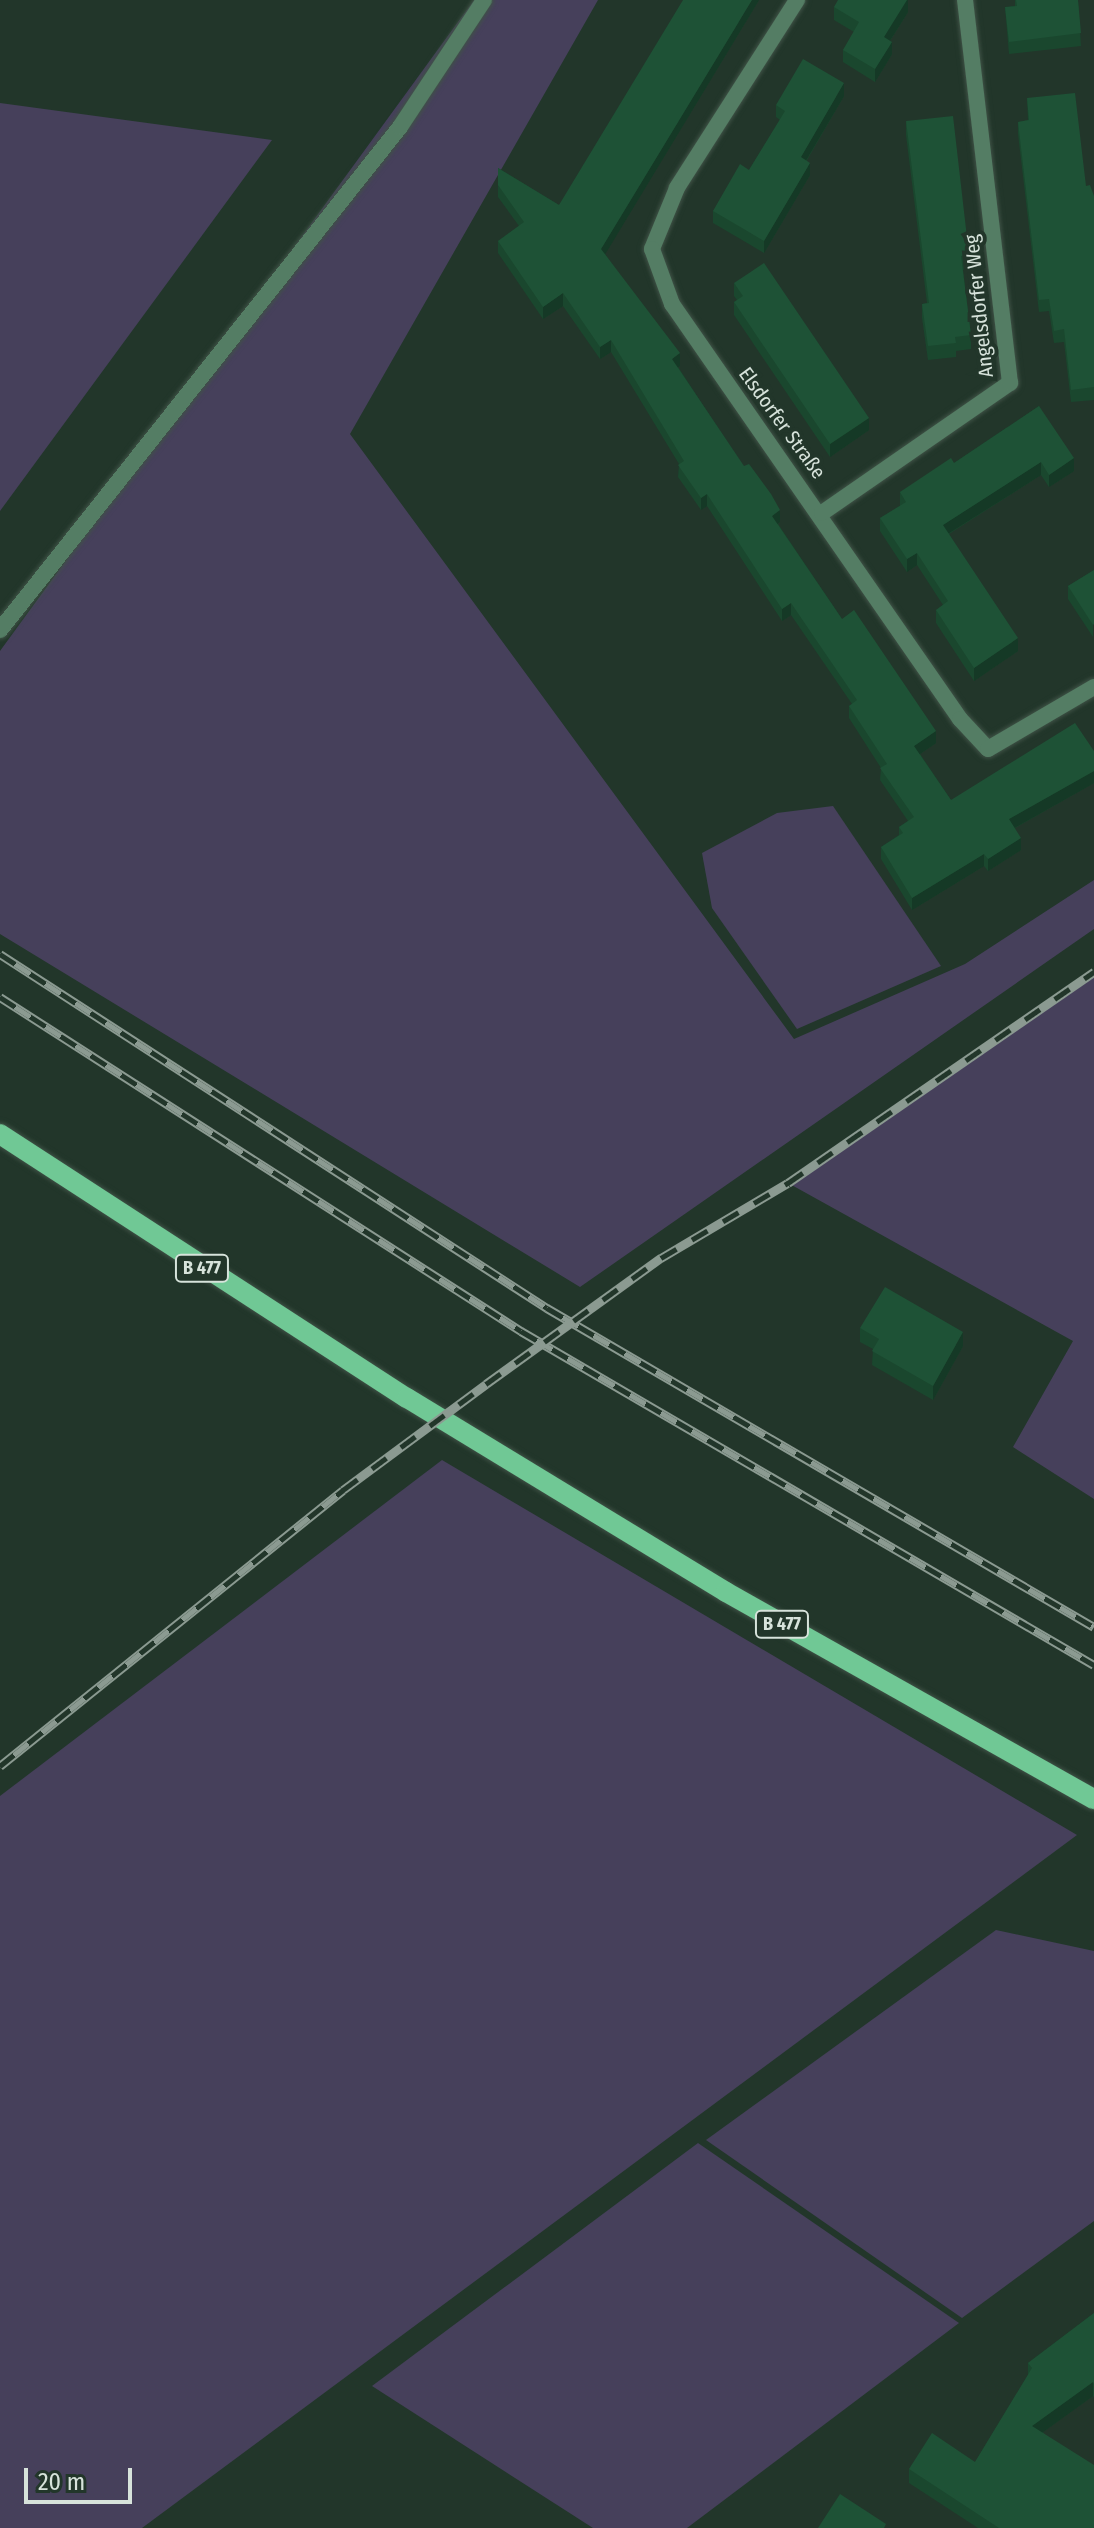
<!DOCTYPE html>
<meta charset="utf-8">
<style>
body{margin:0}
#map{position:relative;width:1094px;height:2528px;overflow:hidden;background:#22362a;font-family:"Fira Sans Condensed",sans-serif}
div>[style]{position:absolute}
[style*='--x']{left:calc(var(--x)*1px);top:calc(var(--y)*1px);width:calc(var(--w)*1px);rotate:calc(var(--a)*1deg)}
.green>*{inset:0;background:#46405b}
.roads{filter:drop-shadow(0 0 2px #3f5246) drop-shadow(0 0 2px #3f5246)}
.minor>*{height:16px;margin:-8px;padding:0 8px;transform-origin:8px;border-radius:8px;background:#547d64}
.tertiary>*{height:16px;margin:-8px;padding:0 8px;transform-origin:8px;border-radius:8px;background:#547d64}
.primary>*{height:20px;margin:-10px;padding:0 10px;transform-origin:10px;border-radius:10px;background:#70c895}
.rail>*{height:9px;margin-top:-4.5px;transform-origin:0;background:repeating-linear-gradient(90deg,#22362a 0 18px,#8b9a91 0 36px);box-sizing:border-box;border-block:2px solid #8b9a91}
.wall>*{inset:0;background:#1a472e}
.shaded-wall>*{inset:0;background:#153926}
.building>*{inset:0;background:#1e5236}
span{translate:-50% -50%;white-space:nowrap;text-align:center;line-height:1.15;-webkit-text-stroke:8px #22362a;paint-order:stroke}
.shield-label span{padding:2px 6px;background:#22362a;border:2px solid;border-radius:6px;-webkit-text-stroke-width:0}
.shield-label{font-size:18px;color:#d7e3db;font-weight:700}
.street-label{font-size:20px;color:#d7e3db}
.scale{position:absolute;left:24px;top:2468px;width:108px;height:36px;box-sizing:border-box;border:4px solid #d7e3db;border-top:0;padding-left:10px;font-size:24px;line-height:28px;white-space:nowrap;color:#d7e3db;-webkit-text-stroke:6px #22362a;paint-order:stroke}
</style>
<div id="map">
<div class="green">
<i style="clip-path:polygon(474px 0,598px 0,350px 434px,794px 1039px,965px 964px,1094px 880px,1094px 929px,580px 1287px,0 934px,0 651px)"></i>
<i style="clip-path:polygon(0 103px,272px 140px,0 511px)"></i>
<i style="clip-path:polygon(833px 806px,941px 966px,797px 1029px,712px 908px,702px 853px,777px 813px)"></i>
<i style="clip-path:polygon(1094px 972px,1094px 1499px,1013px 1447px,1073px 1341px,788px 1183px)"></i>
<i style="clip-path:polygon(442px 1460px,1077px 1835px,142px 2528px,0 2528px,0 1796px)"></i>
<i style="clip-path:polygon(996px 1930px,1094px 1951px,1094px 2221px,962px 2318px,706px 2140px)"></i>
<i style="clip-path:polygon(698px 2143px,959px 2323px,687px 2528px,593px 2528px,372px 2386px)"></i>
</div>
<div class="roads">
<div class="minor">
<i style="--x:797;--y:0;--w:223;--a:122.6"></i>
<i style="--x:677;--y:188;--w:66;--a:112.3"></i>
<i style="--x:652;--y:249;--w:59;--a:70"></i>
<i style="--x:672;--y:304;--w:505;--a:55.24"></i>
<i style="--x:960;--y:719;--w:41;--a:47"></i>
<i style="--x:988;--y:749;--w:123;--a:-30.3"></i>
<i style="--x:822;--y:513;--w:229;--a:-34.7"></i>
<i style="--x:1010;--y:383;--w:386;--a:-96.7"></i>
</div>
<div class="tertiary">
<i style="--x:0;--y:630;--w:643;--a:-51.51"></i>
<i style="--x:400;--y:127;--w:152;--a:-56.5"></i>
</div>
<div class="primary">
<i style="--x:0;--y:1134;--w:485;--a:33"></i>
<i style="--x:407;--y:1398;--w:373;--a:31.3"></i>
<i style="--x:726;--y:1592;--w:422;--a:29.4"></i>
</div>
</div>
<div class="rail">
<i style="--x:0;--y:954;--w:652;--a:32.91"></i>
<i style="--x:547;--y:1308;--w:633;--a:30.25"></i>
<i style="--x:0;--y:997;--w:619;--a:32.66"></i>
<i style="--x:521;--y:1331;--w:663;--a:30.24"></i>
<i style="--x:0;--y:1766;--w:440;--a:-38.8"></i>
<i style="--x:343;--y:1490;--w:178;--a:-36.5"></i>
<i style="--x:486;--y:1384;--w:216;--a:-35.8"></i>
<i style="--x:661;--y:1258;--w:147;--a:-30.6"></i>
<i style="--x:788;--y:1183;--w:372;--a:-34.6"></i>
</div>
<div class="wall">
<i style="clip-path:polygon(759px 0,605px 254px,680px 366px,678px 367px,780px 522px,778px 524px,842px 619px,936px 743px,920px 754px,951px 800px,1094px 751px,1094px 783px,1015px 828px,1021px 850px,988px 871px,984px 866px,912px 910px,881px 859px,881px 847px,899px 835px,899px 827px,908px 821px,880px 780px,881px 768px,849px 718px,849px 706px,852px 704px,791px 615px,782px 621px,707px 506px,701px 510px,678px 477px,679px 464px,611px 352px,600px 359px,563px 306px,543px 319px,498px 253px,498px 241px,519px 226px,498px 197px,498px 168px,559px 205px)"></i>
<i style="clip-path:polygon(1015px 0,1078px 0,1081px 46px,1009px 54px,1005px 7px,1015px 6px)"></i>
<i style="clip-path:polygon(908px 1px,908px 12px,890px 41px,892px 54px,875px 82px,843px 62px,843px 50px,854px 32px,834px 20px,834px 7px)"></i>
<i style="clip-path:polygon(844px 96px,807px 160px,810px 175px,764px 253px,713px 223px,713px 211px,749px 170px,780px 120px,776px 117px,776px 105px)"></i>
<i style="clip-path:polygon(1027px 98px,1086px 186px,1094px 196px,1094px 400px,1071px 402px,1064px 342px,1054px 343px,1049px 311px,1039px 312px,1018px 134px,1018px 122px,1028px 120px)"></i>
<i style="clip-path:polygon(906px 121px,969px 255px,969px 269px,963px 270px,971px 335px,971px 349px,956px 351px,956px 357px,928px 360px,922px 318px,922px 304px,927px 303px,906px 135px)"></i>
<i style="clip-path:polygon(734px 283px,869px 430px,830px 457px,734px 315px,734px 302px,737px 300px,734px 296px)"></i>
<i style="clip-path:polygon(1039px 406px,1074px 471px,1049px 487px,1041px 475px,949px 534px,1018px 651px,974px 681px,936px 623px,936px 610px,943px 605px,917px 565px,907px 572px,880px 531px,880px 518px,900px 506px,900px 492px,954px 463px)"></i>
<i style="clip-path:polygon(1094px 570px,1093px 637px,1068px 599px,1068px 586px)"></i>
<i style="clip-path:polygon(860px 1328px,963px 1346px,933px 1400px,872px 1365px,873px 1349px,860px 1342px)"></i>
<i style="clip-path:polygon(1094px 2313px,1094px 2398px,1093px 2396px,1043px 2432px,1094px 2528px,978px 2528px,909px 2483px,909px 2469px,975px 2462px,1028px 2375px,1028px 2363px)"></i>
</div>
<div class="shaded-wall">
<i style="clip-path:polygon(752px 0,759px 0,601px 261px,601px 249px)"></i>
<i style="clip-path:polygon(903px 0,908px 0,908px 12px,884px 50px,884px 37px)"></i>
<i style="clip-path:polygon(892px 42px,892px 54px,875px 82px,875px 69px)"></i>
<i style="clip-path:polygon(844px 83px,844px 96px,801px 169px,801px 157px)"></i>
<i style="clip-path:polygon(810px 163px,810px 175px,764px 253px,764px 241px)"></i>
<i style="clip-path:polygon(563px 293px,563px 306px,543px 319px,543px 307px)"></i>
<i style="clip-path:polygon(611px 340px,611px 352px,600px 359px,600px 347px)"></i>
<i style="clip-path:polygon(680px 353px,680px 366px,672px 371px,672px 359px)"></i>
<i style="clip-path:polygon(869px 418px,869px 430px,830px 457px,830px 444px)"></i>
<i style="clip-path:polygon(1074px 458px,1074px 471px,1049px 487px,1049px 475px)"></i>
<i style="clip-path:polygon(1041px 462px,1041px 475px,943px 537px,943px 525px)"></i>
<i style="clip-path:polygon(707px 494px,707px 506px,701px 510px,701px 498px)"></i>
<i style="clip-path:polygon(780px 510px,780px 522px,772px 528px,772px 516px)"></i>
<i style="clip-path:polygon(917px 553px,917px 565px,907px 572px,907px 559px)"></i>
<i style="clip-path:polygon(791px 603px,791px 615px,782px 621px,782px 609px)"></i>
<i style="clip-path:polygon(1018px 638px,1018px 651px,974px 681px,974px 668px)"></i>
<i style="clip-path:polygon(936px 731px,936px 743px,914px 758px,914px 746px)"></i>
<i style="clip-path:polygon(1094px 771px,1094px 783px,1009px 831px,1009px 819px)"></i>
<i style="clip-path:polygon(1021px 838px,1021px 850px,988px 871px,988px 859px)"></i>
<i style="clip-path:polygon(984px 854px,984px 866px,912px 910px,912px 898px)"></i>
<i style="clip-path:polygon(963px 1332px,963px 1346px,933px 1400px,933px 1386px)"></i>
<i style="clip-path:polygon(1093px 2382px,1093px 2396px,1032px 2440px,1032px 2426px)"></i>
</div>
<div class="building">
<i style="clip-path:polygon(683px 0,752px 0,601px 249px,680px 353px,672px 359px,744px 466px,749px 464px,771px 494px,780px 510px,772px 516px,842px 619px,854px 610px,936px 731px,914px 746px,951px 800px,1075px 723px,1094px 751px,1094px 771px,1009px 819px,1021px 838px,988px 859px,984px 854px,912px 898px,881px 847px,903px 833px,899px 827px,914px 817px,880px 768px,887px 764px,849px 706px,857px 700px,791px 603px,782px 609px,707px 494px,701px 498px,678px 465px,684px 461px,611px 340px,600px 347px,563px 293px,543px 307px,498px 241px,524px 222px,498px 185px,498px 168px,559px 205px)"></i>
<i style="clip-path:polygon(838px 0,907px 0,884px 37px,892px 42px,875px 69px,843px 50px,859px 22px,834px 7px)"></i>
<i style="clip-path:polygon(1016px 0,1078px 0,1081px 33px,1009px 42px,1005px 7px,1017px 6px)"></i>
<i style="clip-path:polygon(803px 59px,844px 83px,801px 157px,810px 163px,764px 241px,713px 211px,740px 164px,749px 170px,785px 111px,776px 105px)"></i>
<i style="clip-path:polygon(1075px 93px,1086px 186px,1090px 185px,1094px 196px,1094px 387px,1071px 390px,1064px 329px,1054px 331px,1049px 299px,1039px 300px,1018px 122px,1029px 120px,1027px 98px)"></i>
<i style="clip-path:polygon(953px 116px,969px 255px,961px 256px,971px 335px,955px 337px,956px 343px,928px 346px,922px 304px,929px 303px,906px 121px)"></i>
<i style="clip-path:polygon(764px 263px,869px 418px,830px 444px,734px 302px,743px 296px,734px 283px)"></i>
<i style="clip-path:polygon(1039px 406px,1074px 458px,1049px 475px,1041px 462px,943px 525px,1018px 638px,974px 668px,936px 610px,948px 601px,917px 553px,907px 559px,880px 518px,906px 502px,900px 492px,951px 458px,954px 463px)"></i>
<i style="clip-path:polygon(1094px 570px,1094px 624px,1093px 625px,1068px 586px)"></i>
<i style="clip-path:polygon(885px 1287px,963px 1332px,933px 1386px,872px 1351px,879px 1339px,860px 1328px)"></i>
<i style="clip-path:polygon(1094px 2313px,1094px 2384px,1093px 2382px,1032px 2426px,1094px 2465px,1094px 2528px,999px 2528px,909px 2469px,932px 2433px,975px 2462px,1032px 2368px,1028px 2363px)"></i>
<i style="clip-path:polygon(840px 2494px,886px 2524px,884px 2528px,818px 2528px)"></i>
</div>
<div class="shield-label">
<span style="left:202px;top:1268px">B 477</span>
<span style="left:782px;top:1624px">B 477</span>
</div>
<div class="street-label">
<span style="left:979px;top:306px;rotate:-96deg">Angelsdorfer Weg</span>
<span style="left:782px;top:423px;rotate:54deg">Elsdorfer Straße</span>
</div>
<div class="scale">20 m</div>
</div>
